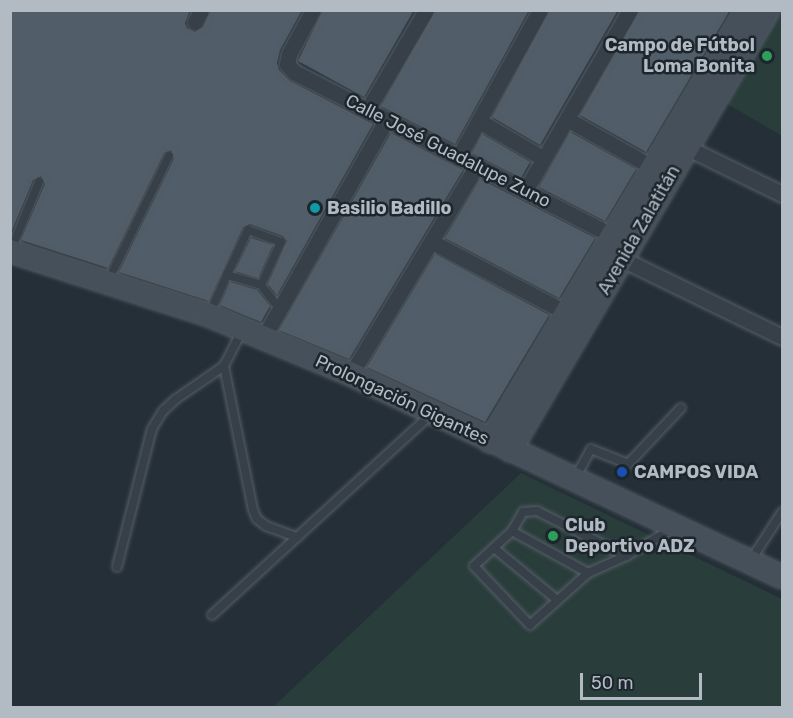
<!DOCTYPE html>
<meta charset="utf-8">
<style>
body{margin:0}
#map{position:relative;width:793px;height:718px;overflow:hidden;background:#242f38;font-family:Rubik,sans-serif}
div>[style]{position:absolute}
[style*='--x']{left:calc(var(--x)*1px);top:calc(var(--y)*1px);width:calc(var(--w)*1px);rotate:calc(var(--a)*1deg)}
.green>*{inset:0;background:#293d3b}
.building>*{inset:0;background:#515d68}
.roads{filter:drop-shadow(0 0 2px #555e66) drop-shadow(0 0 2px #555e66)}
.lane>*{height:8px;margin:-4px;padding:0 4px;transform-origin:4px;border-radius:4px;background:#374049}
.street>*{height:15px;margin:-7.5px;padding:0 7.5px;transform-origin:7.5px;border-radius:7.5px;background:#374049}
.secondary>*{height:22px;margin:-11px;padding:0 11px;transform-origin:11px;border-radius:11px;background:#46505b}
.dots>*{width:16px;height:16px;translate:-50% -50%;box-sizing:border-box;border:3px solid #1d252d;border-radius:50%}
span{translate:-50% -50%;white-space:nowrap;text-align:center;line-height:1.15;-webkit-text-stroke:5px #1d252d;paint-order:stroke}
.poi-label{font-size:18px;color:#b2bbc4;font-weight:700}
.right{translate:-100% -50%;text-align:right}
.left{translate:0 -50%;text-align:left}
.street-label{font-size:18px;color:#b2bbc4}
.frame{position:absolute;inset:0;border:12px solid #b2bbc4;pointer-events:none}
.scale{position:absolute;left:580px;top:673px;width:122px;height:27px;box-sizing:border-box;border:3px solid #b2bbc4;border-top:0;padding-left:8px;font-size:18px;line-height:21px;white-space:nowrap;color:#b2bbc4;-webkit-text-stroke:4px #1d252d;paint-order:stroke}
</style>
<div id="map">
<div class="green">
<i style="clip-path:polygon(780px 11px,782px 11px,782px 136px,724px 102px)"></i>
<i style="clip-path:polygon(521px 473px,782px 599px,782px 707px,272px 708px)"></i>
</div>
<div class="building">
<i style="clip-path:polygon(10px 10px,190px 10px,185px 23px,187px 28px,195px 32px,203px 27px,211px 10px,302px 10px,280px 50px,277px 63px,279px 70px,290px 81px,373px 124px,277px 295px,268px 284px,287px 241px,283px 236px,250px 224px,243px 227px,209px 301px,119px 272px,174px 159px,171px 150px,164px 153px,108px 268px,21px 240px,45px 184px,41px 176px,33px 180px,10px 235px)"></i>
<i style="clip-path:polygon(323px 10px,414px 10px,364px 97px,298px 61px)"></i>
<i style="clip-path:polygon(436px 10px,529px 10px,455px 144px,381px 106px)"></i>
<i style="clip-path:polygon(550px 10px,618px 10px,540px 145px,492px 117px)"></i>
<i style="clip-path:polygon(640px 10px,730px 10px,646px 152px,580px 115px)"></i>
<i style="clip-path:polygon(570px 132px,636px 169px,605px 221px,539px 187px)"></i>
<i style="clip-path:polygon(391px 133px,463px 170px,349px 359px,279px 330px)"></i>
<i style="clip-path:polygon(482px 134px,530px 162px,521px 178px,472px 153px)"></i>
<i style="clip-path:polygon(480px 179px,595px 238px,559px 298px,445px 238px)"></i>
<i style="clip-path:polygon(251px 238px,273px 245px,258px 278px,235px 271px)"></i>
<i style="clip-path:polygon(435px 254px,549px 315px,485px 422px,367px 367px)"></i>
<i style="clip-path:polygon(230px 282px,257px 290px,270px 306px,261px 322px,220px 305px)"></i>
</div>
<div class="roads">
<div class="lane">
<i style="--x:11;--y:250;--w:74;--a:-67.6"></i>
<i style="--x:227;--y:275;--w:50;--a:-65"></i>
<i style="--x:248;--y:230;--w:35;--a:20"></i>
<i style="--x:281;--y:242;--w:47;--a:114.9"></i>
<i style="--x:109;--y:279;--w:137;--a:-64"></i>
<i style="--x:210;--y:313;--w:42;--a:-65.9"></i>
<i style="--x:227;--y:275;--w:35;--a:16"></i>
<i style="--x:261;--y:285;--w:31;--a:52"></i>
<i style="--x:224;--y:366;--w:147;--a:78.6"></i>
<i style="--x:253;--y:510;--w:10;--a:66"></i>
<i style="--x:257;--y:519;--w:11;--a:38"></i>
<i style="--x:266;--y:526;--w:33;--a:20"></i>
<i style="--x:575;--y:478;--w:33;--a:-61"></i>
<i style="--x:591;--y:449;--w:40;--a:22"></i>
<i style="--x:628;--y:464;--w:77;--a:-46.6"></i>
<i style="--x:512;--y:531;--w:22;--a:-60"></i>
<i style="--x:523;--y:512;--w:14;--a:-4"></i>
<i style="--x:537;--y:511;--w:100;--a:26.8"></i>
<i style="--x:494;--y:548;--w:82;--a:39.5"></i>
<i style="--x:751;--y:560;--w:57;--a:-57.1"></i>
<i style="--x:117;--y:567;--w:142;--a:-75.8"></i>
<i style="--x:152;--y:429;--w:21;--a:-59"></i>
<i style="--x:163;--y:411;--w:18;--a:-43"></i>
<i style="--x:176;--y:399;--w:58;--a:-34.5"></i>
<i style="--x:224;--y:366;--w:38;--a:-63"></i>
<i style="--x:588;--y:573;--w:78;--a:138.1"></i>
<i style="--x:530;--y:625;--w:81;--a:-133.5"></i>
<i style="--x:474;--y:566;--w:52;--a:-42.6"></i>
<i style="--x:512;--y:531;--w:87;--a:28.9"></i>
<i style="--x:588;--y:573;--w:42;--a:-24.1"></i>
<i style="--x:626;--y:556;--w:53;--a:-30.4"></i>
<i style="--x:212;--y:615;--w:297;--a:-42.5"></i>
</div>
<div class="street">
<i style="--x:313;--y:10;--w:50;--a:118.6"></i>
<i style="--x:289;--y:54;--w:10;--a:101"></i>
<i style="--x:287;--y:64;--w:11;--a:49"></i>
<i style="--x:294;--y:72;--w:356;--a:27.2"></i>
<i style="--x:195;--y:22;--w:13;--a:-63"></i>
<i style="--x:368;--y:109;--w:115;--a:-59.6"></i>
<i style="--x:567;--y:119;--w:98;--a:29.5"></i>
<i style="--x:479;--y:121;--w:75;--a:30.3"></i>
<i style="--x:680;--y:144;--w:114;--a:26.1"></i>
<i style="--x:458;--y:158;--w:169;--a:-61"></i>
<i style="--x:525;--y:191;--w:209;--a:-59.9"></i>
<i style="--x:432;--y:242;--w:150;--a:27.8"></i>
<i style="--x:622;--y:259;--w:178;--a:26"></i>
<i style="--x:264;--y:337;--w:250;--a:-60.6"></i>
<i style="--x:351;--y:374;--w:242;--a:-58.9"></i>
</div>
<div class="secondary">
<i style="--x:10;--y:251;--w:209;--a:17.8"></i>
<i style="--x:209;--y:315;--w:154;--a:22.6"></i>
<i style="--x:351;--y:374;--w:476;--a:25.2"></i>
<i style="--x:490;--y:441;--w:501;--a:-59.29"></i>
<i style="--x:510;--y:450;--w:510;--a:-59.61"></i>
</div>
</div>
<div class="dots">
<i style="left:767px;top:56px;background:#2e9e5b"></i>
<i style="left:315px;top:208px;background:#0f9aa8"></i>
<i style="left:622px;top:472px;background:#1a4fb4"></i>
<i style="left:553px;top:536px;background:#2e9e5b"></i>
</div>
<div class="poi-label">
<span class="right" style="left:755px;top:56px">Campo de Fútbol<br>Loma Bonita</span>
<span class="left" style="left:327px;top:208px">Basilio Badillo</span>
<span class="left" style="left:634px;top:472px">CAMPOS VIDA</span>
<span class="left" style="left:565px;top:536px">Club<br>Deportivo ADZ</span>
</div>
<div class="street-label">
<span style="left:448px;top:151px;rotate:27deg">Calle José Guadalupe Zuno</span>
<span style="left:639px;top:230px;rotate:-60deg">Avenida Zalatitán</span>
<span style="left:402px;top:400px;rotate:25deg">Prolongación Gigantes</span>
</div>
<div class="frame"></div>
<div class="scale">50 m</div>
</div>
